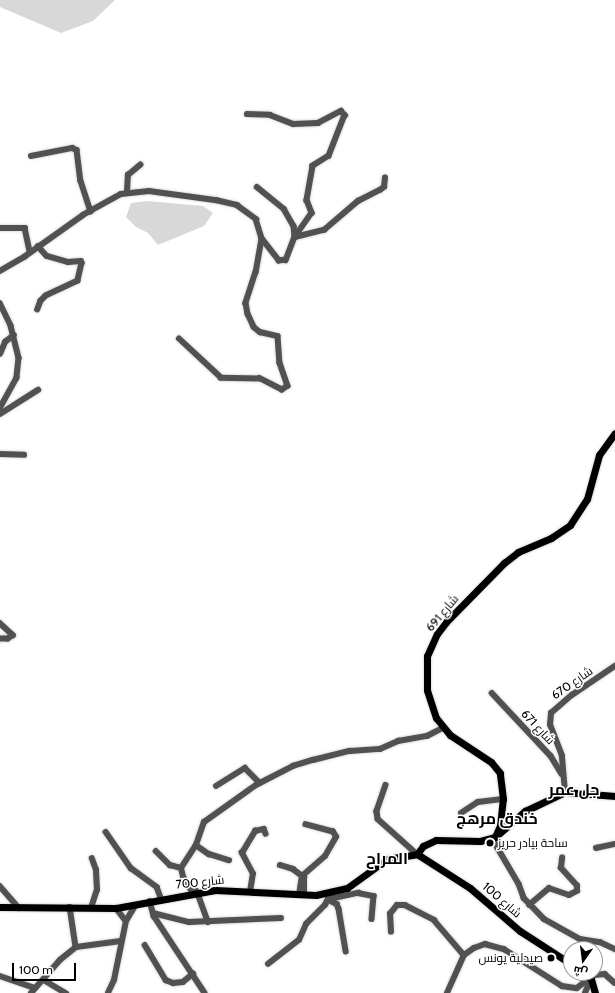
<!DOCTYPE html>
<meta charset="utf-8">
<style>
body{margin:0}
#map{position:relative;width:615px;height:993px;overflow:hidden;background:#fff;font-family:Cabin,Cairo,sans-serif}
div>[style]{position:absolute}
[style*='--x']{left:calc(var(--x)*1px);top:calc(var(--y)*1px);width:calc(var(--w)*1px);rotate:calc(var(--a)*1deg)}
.green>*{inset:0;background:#d8d8d8}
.roads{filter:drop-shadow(0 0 1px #dbdbdb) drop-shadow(0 0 1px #dbdbdb)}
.minor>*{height:5.5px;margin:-2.75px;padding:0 2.75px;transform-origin:2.75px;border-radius:2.75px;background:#515151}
.major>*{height:7px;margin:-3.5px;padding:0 3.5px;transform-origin:3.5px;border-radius:3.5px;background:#000}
.dots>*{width:11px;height:11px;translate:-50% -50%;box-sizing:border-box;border:2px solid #fff;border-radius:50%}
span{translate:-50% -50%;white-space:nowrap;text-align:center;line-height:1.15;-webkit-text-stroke:3px #fff;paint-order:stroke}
.street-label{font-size:12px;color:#000}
.poi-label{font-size:12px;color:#000}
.left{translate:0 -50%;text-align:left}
.right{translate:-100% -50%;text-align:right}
.district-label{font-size:16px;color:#000;font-weight:700}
.north{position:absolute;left:563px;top:941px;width:40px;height:40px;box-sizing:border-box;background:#fff;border:1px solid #999;border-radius:50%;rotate:194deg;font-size:11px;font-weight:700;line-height:16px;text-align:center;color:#000}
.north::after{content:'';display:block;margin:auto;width:14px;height:18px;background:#000;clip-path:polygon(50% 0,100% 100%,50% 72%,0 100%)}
.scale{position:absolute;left:12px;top:963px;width:64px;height:18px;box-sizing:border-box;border:2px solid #000;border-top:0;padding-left:5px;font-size:12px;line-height:14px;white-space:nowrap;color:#000;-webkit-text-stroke:3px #fff;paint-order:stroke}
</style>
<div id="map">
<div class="green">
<i style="clip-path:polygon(0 0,115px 0,93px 21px,61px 33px,0 7px)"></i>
<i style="clip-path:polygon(147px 201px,203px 206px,213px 213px,204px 226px,158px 245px,148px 233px,136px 227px,126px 217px,131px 203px)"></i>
</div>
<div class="roads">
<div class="minor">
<i style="--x:247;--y:114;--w:23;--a:2"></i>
<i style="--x:270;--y:115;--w:25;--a:21"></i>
<i style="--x:293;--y:124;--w:25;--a:-2"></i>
<i style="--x:318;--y:123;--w:26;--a:-28"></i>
<i style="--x:341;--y:111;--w:6;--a:45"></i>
<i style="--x:345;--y:115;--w:44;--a:111.3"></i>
<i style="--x:329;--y:156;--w:19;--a:148"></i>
<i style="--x:313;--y:166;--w:35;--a:100"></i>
<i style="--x:307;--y:200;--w:14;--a:69"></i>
<i style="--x:312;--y:213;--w:29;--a:125"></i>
<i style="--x:295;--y:237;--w:25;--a:111"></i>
<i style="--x:286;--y:260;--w:7;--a:172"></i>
<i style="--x:279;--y:261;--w:28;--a:-128"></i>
<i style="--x:31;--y:156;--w:42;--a:-11"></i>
<i style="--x:72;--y:148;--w:5;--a:22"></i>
<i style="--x:77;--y:150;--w:31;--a:83"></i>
<i style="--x:81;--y:181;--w:32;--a:72"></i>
<i style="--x:257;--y:187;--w:35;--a:39"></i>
<i style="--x:284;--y:209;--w:20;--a:60"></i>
<i style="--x:294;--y:226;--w:11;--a:85"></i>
<i style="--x:295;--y:237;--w:30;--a:-14"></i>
<i style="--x:324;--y:230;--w:45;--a:-40.5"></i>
<i style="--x:358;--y:201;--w:25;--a:-27"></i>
<i style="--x:380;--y:190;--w:5;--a:-37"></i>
<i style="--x:384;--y:187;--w:9;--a:-84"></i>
<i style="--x:127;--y:192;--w:17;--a:-87"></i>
<i style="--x:128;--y:175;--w:16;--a:-40"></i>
<i style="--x:0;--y:228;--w:25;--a:0"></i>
<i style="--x:25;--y:228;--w:25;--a:78"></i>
<i style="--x:38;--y:246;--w:13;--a:48"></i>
<i style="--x:47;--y:256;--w:22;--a:16"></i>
<i style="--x:68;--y:262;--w:13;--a:-4"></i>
<i style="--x:81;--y:261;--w:2;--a:63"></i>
<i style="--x:82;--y:263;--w:18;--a:103"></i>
<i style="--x:78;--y:281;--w:35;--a:155"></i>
<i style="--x:46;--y:296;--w:7;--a:135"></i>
<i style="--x:41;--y:301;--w:9;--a:111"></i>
<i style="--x:0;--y:271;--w:28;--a:-30"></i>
<i style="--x:24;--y:257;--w:72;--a:-35.4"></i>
<i style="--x:83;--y:215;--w:43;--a:-28.9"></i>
<i style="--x:121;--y:194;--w:28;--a:-6"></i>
<i style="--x:149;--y:191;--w:68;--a:7.7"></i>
<i style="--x:216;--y:200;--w:22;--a:13"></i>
<i style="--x:237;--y:205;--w:24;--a:36"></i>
<i style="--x:256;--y:219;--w:21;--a:73"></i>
<i style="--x:262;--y:239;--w:34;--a:100"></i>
<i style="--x:256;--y:272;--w:33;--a:108"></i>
<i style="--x:246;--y:303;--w:11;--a:80"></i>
<i style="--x:248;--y:314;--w:14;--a:65"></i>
<i style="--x:254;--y:327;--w:8;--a:40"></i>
<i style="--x:260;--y:332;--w:18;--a:13"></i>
<i style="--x:278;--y:336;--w:27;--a:86"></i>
<i style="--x:280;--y:363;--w:24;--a:71"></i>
<i style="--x:288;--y:386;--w:7;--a:146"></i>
<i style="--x:282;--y:390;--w:25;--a:-153"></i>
<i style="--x:260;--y:379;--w:39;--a:-179"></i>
<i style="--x:221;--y:378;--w:57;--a:-137.1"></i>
<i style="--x:0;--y:303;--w:25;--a:64"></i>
<i style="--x:11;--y:326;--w:33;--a:76"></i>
<i style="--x:19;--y:358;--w:20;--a:96"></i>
<i style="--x:17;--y:378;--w:35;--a:119"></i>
<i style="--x:0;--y:354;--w:13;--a:-67"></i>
<i style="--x:5;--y:342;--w:11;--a:-38"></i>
<i style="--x:0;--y:414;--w:45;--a:-32.3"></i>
<i style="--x:0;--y:454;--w:24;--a:2"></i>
<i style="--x:0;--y:623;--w:18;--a:43"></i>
<i style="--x:13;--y:635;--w:6;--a:141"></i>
<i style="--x:8;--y:639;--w:8;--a:180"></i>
<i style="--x:492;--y:693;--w:86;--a:46.9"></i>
<i style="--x:551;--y:756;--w:21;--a:59"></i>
<i style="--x:386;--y:785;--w:28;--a:109"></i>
<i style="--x:377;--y:811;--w:8;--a:83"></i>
<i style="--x:378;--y:819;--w:52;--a:41.9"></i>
<i style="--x:216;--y:786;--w:34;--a:-32"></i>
<i style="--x:245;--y:768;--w:21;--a:45"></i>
<i style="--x:565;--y:792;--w:36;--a:-95"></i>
<i style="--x:562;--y:756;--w:33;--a:-111"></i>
<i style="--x:550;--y:725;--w:12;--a:-85"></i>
<i style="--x:551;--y:713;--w:28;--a:-41"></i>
<i style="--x:572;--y:695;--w:52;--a:-34"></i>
<i style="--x:461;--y:813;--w:20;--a:-33"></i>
<i style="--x:478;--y:802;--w:25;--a:-7"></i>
<i style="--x:106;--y:832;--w:44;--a:55.2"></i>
<i style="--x:131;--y:868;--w:32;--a:36"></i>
<i style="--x:157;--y:887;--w:12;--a:70"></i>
<i style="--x:492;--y:838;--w:53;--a:59.6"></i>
<i style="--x:519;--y:884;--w:15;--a:70"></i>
<i style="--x:524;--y:898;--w:29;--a:46"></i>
<i style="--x:544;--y:919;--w:41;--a:29.1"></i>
<i style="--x:580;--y:939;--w:20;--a:9"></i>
<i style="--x:600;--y:942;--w:17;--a:25"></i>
<i style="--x:196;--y:845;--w:16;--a:35"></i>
<i style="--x:209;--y:854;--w:21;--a:17"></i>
<i style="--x:596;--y:848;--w:19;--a:-12"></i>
<i style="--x:156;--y:851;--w:20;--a:45"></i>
<i style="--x:170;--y:865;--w:11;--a:15"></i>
<i style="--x:280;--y:865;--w:14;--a:17"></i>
<i style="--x:293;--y:869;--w:14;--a:36"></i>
<i style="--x:0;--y:886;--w:29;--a:49"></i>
<i style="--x:197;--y:891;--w:33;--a:70"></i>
<i style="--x:192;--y:892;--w:17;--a:-121"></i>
<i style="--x:183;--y:877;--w:9;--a:-103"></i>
<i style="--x:181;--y:868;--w:27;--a:-57"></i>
<i style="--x:196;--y:845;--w:24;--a:-71"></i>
<i style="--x:204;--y:822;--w:64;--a:-35.4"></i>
<i style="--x:256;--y:785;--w:42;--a:-27.2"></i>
<i style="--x:293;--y:766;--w:21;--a:-17"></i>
<i style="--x:313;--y:760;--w:38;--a:-14"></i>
<i style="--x:350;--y:751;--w:30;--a:-4"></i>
<i style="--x:380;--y:749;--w:20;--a:-24"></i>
<i style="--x:398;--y:741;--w:29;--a:-10"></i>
<i style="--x:427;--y:736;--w:18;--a:-27"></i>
<i style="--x:250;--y:892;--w:18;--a:-81"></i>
<i style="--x:253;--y:874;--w:24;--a:-118"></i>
<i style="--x:242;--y:853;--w:26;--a:-59"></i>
<i style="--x:255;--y:831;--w:9;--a:-13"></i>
<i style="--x:264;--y:829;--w:5;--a:68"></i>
<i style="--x:299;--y:895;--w:19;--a:-81"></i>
<i style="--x:302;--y:876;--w:30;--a:-41"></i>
<i style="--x:325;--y:856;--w:22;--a:-60"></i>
<i style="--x:336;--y:837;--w:6;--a:-121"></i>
<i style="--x:333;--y:832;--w:28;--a:-165"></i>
<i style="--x:304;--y:895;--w:17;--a:-90"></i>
<i style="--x:329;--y:899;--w:30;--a:-12"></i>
<i style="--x:358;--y:893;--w:16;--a:11"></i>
<i style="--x:374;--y:896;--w:23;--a:95"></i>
<i style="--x:329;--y:900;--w:9;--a:27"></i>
<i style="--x:337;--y:904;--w:5;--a:68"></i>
<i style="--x:339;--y:909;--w:43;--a:80.5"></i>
<i style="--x:150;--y:901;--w:16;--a:75"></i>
<i style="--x:154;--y:916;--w:92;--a:56.5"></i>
<i style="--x:529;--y:905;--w:26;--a:-40"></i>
<i style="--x:549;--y:888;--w:21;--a:19"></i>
<i style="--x:569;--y:895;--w:9;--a:-27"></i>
<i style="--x:577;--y:891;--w:5;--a:-90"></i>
<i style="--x:577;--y:886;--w:24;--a:-132"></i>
<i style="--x:561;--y:868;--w:10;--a:-84"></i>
<i style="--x:70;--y:907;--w:40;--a:81.5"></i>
<i style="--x:91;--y:908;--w:19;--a:-72"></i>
<i style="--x:97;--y:890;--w:20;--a:-93"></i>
<i style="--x:96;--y:870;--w:12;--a:-110"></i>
<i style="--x:116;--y:908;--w:16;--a:52"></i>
<i style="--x:153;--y:913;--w:37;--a:14"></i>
<i style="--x:189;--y:922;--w:92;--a:-2.5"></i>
<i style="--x:391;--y:932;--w:18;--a:-93"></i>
<i style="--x:390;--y:914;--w:11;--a:-52"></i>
<i style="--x:397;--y:905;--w:8;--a:0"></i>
<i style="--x:405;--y:905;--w:33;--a:27"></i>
<i style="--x:434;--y:920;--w:46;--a:49.4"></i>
<i style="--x:145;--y:945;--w:41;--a:59"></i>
<i style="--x:166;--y:980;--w:8;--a:23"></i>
<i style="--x:173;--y:983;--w:10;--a:-6"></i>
<i style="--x:183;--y:982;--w:13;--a:-39"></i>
<i style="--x:268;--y:964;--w:39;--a:-38"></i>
<i style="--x:299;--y:940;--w:17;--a:-66"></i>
<i style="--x:306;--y:924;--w:27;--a:-45"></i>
<i style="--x:325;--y:905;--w:14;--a:-65"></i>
<i style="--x:0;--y:976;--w:37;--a:19"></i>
<i style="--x:44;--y:980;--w:26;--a:31"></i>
<i style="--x:31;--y:993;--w:44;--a:-48.7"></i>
<i style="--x:60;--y:960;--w:21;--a:-39"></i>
<i style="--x:76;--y:947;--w:45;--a:-7.6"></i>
<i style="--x:108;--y:993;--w:14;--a:-65"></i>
<i style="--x:114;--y:980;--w:60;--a:-78.5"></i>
<i style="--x:126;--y:921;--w:17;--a:-59"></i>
<i style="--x:447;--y:993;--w:42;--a:-65.9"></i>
<i style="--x:464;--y:955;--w:12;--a:-35"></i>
<i style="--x:474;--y:948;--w:12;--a:-20"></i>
<i style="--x:485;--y:944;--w:20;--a:15"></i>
<i style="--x:504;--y:949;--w:69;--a:32.5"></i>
<i style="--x:562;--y:986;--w:15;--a:8"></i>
<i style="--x:577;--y:988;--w:21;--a:-37"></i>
<i style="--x:594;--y:975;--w:11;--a:-5"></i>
<i style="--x:605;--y:974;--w:13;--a:42"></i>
<i style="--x:585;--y:993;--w:15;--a:-67"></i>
</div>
<div class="major">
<i style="--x:495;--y:837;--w:12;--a:-66"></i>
<i style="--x:500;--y:826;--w:27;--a:-84"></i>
<i style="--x:503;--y:799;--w:26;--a:-97"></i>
<i style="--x:500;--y:773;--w:14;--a:-129"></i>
<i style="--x:491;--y:762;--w:49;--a:-146.6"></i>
<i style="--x:450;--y:735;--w:22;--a:-129"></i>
<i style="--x:436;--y:718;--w:29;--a:-108"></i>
<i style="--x:427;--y:690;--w:34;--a:-90"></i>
<i style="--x:427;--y:656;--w:24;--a:-66"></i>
<i style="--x:437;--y:634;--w:15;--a:-53"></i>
<i style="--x:446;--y:622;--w:83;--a:-45.5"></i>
<i style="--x:504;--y:563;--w:18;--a:-38"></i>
<i style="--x:518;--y:552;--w:36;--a:-23"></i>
<i style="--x:551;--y:538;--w:23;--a:-34"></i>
<i style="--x:570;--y:525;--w:31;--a:-57"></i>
<i style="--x:587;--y:499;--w:46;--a:-74.7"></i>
<i style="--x:599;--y:455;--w:27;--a:-54"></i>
<i style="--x:417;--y:854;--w:10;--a:-53"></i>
<i style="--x:423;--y:846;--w:14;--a:-25"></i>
<i style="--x:436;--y:840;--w:44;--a:1.3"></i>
<i style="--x:480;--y:841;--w:16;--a:-15"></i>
<i style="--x:495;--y:837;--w:40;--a:-41"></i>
<i style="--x:525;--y:811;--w:44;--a:-25.4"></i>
<i style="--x:565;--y:792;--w:50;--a:4.6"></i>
<i style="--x:0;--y:907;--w:116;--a:0.5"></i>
<i style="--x:116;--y:908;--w:101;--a:-10.3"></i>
<i style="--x:215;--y:890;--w:101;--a:2.8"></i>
<i style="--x:316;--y:895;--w:32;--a:-13"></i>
<i style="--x:347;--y:888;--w:49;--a:-35.9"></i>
<i style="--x:387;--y:859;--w:30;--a:-9"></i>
<i style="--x:417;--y:854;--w:63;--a:32.7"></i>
<i style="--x:470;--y:888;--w:66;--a:40.7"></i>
<i style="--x:520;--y:931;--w:61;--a:32.9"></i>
<i style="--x:584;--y:973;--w:9;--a:41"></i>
<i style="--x:591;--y:979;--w:15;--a:74"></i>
</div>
</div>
<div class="dots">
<i style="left:490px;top:843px;background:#000"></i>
<i style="left:551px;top:958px;background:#000"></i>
</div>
<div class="street-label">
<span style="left:442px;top:613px;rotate:-50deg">شارع 691</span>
<span style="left:572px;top:683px;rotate:-35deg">شارع 670</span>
<span style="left:538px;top:727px;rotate:47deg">شارع 671</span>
<span style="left:200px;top:882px;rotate:-6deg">شارع 700</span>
<span style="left:502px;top:900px;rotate:41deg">شارع 100</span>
</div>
<div class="poi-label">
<span class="left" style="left:498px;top:843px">ساحة بيادر حريز</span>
<span class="right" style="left:543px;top:958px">صيدلية يونس</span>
</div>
<div class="district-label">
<span style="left:574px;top:790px">جل عمر</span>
<span style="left:497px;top:819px">خندق مرهج</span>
<span style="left:387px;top:859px">المراح</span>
</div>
<div class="north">ش</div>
<div class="scale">100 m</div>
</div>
